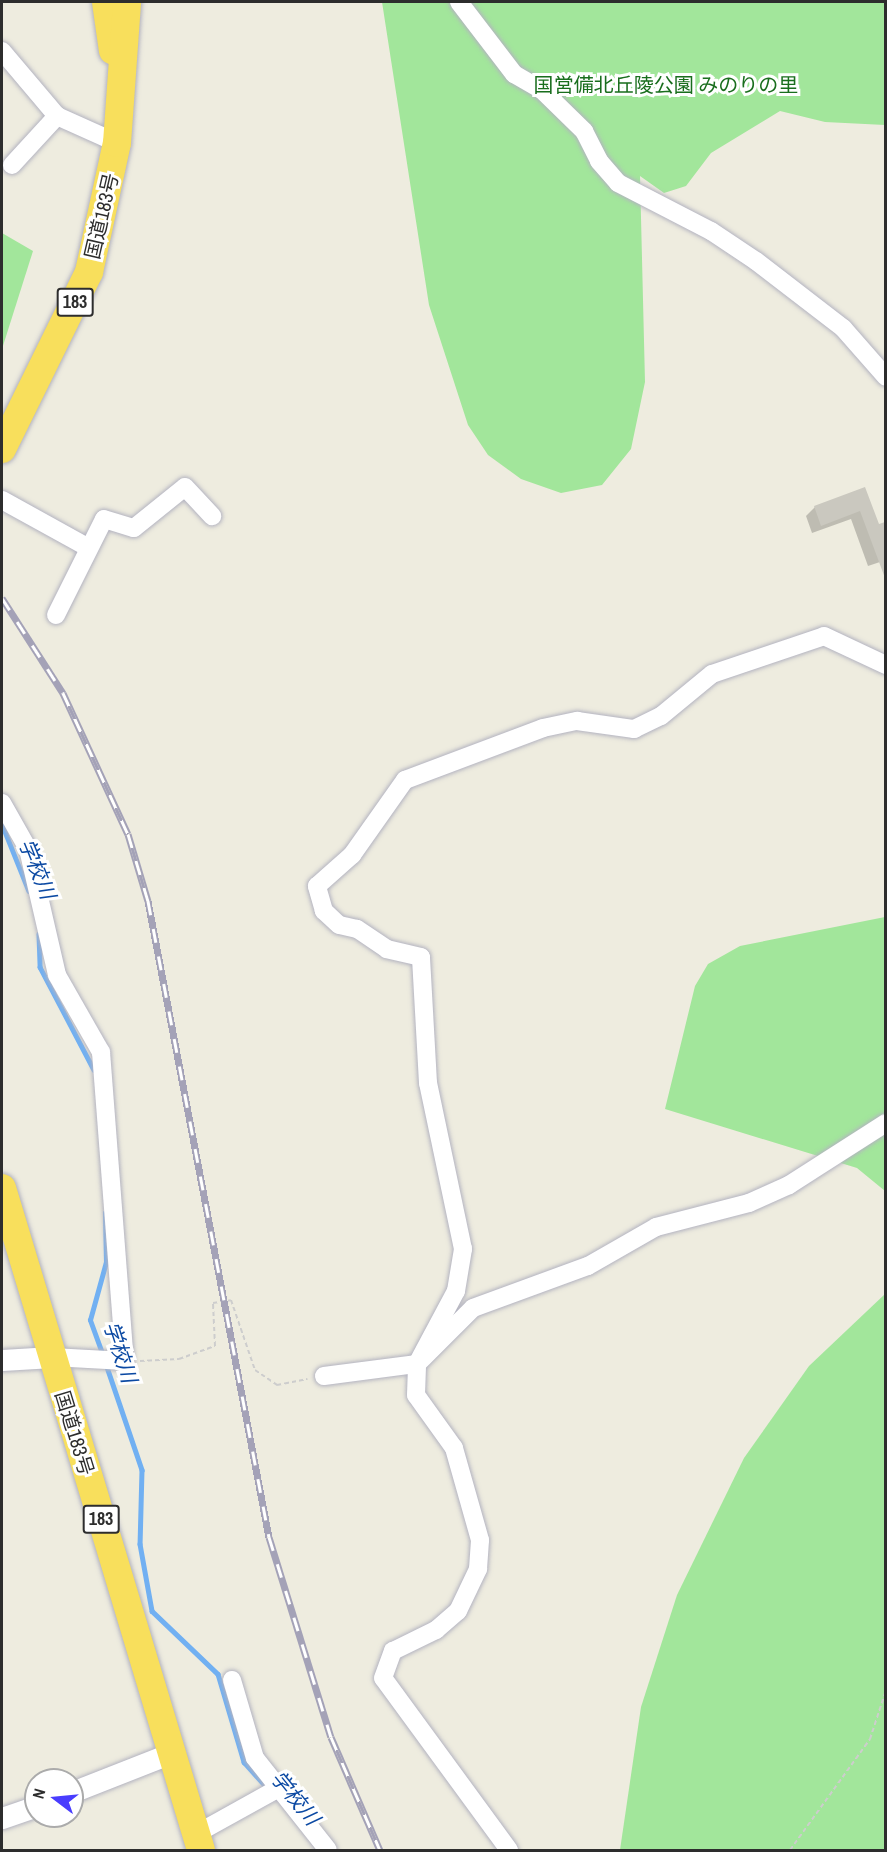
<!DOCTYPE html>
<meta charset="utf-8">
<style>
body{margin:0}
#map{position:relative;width:887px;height:1852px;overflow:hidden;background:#eeecdf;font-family:"Archivo Narrow","Noto Sans JP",sans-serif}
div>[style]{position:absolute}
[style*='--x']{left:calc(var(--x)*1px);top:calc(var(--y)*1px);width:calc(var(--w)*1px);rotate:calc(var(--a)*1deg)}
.green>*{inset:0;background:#a2e69b}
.shadow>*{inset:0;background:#0003}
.stream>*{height:4.5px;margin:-2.25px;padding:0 2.25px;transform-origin:2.25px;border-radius:2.25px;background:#71b0f2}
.building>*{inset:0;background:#cac8bf}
.path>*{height:2px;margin-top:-1px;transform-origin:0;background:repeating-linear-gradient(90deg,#cdcdcd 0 4.5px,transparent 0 7.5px)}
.roads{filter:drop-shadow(0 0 2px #b3b3c0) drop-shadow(0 0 2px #b3b3c0)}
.minor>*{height:18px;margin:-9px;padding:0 9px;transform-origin:9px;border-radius:9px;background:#fff}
.tertiary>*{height:21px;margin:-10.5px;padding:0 10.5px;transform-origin:10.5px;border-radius:10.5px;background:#fff}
.trunk>*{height:28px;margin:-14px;padding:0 14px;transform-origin:14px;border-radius:14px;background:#f8df5c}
.rail>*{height:7px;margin-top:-3.5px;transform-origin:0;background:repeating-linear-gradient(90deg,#fff 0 14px,#a4a2b7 0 28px);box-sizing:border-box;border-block:2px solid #a4a2b7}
span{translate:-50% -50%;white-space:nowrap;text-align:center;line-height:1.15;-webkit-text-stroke:6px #fff;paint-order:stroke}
.shield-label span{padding:2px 4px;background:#fff;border:2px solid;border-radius:4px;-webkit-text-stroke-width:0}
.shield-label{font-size:18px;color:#2d2d2d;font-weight:700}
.park-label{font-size:20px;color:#196e1d}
.street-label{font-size:20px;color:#2d2d2d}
.water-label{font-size:21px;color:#0b49a3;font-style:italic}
.frame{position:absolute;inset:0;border:3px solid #2d2d2d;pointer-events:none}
.north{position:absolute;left:24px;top:1768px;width:60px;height:60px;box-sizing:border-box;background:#fff;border:2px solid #ababab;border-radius:50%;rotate:286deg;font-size:16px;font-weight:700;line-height:24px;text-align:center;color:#2d2d2d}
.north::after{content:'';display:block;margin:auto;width:21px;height:27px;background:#493dfe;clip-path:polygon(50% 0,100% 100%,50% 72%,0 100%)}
</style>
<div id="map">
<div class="green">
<i style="clip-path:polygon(382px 2px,885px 2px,885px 125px,825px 122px,780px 111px,711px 153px,686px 186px,664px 193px,640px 176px,645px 382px,631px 449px,602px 485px,561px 493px,521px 479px,488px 455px,468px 425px,429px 305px)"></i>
<i style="clip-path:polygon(2px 233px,33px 251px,2px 349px)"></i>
<i style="clip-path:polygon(885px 917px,885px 1191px,857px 1168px,665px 1109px,695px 986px,708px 964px,740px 946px)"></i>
<i style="clip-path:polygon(885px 1294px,885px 1850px,620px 1850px,641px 1707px,677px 1595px,744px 1458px,809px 1366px)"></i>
</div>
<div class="shadow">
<i style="clip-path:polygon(865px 489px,878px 526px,886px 526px,886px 560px,868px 566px,851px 519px,812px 533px,806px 516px,815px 507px)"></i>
</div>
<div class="stream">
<i style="--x:2;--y:824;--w:72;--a:68.1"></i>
<i style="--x:39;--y:934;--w:33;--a:88"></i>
<i style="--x:40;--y:967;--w:116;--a:62.3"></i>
<i style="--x:103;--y:1356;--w:38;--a:-110"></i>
<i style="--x:90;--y:1320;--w:60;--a:-74.6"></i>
<i style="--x:106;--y:1262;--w:49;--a:-91.2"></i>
<i style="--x:106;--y:1364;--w:112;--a:71.2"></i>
<i style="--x:142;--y:1470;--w:74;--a:91.5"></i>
<i style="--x:140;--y:1544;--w:68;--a:79.8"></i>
<i style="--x:152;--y:1611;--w:91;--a:43.7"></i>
<i style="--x:218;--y:1674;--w:92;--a:73.5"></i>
<i style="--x:244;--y:1762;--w:38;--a:48"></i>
</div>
<div class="building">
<i style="clip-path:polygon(865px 487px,879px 524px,885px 522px,885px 578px,860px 511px,821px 526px,814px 506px)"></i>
</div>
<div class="path">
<i style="--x:140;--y:1361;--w:39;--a:-3"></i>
<i style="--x:179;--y:1359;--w:38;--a:-20"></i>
<i style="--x:215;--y:1346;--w:43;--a:-92.7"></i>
<i style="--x:213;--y:1303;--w:18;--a:-9"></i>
<i style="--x:231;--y:1300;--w:74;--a:71.1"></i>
<i style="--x:255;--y:1370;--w:27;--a:34"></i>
<i style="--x:277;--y:1385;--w:31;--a:-11"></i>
<i style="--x:790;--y:1850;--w:137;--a:-54.2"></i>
<i style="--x:870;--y:1739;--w:52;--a:-71.9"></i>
</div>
<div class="roads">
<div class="minor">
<i style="--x:459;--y:2;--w:91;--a:52.6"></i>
<i style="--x:514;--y:74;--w:32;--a:30"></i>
<i style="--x:542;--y:90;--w:59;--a:44.3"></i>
<i style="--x:584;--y:131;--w:34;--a:63"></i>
<i style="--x:599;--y:161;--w:29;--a:49"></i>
<i style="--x:618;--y:183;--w:105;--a:27.3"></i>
<i style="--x:711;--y:231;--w:54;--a:33.7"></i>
<i style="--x:756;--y:261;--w:110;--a:37.6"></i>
<i style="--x:843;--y:328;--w:65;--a:48.7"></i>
<i style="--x:2;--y:51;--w:85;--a:49.8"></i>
<i style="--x:57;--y:116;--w:66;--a:24.2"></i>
<i style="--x:12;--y:165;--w:67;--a:-47.4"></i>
<i style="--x:2;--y:500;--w:99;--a:28.9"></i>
<i style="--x:56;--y:615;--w:107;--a:-63.4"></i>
<i style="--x:104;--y:519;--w:31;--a:17"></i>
<i style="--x:134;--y:528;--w:65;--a:-38.8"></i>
<i style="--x:185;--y:487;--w:40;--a:47"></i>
<i style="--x:2;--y:803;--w:53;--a:60.5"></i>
<i style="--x:28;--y:849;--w:129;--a:77"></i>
<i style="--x:57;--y:975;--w:89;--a:60.3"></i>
<i style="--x:101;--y:1052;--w:310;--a:85.6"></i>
<i style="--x:125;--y:1361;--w:73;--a:-176.9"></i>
<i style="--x:324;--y:1376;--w:94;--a:-7.4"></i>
<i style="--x:417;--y:1364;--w:79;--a:-45"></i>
<i style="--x:473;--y:1308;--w:122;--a:-20.1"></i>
<i style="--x:588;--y:1266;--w:78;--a:-29.8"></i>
<i style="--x:656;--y:1227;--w:96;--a:-14.5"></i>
<i style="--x:749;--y:1203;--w:44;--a:-24.2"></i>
<i style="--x:789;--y:1185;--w:115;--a:-32.6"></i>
<i style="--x:232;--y:1680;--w:81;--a:73.6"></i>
<i style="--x:255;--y:1758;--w:117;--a:51.6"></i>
<i style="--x:196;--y:1834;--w:95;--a:-29"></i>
<i style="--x:509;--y:1850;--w:213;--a:-126.2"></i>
<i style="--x:383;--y:1678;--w:29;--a:-70"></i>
<i style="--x:393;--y:1651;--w:48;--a:-26"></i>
<i style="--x:436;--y:1630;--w:29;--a:-41"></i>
<i style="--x:458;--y:1611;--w:47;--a:-64.5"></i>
<i style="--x:478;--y:1569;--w:29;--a:-86"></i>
<i style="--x:480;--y:1540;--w:96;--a:-105.8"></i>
<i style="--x:454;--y:1448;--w:65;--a:-125.6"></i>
<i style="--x:416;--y:1395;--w:31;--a:-88"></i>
<i style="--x:417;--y:1364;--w:83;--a:-61.9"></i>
<i style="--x:456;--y:1291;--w:43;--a:-80.5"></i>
<i style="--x:463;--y:1249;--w:170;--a:-101.9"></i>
<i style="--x:428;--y:1083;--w:126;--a:-93.2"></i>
<i style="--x:421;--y:957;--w:35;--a:-167"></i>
<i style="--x:387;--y:949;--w:36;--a:-146"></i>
<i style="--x:357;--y:929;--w:18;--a:-167"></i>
<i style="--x:339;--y:925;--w:21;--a:-137"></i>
<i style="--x:324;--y:911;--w:26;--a:-106"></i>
<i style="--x:317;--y:886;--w:47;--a:-41.5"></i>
<i style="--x:352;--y:855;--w:92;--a:-54.8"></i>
<i style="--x:405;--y:780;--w:147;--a:-20.6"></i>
<i style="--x:543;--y:728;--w:35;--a:-12"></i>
<i style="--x:577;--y:721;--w:58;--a:8"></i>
<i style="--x:634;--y:729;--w:30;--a:-26"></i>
<i style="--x:661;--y:716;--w:66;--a:-39.5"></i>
<i style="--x:712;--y:674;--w:118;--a:-18.7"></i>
<i style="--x:824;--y:636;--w:68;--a:25.1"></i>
</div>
<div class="tertiary">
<i style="--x:2;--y:1360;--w:50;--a:-3.4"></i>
<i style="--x:72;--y:1792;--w:106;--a:-21.5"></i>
<i style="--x:2;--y:1818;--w:36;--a:-19"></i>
</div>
<div class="trunk">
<i style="--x:106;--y:2;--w:49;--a:81.9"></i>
<i style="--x:2;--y:449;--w:197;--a:-63.8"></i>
<i style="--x:89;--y:272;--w:132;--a:-77.8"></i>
<i style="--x:117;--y:143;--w:141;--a:-85.9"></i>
<i style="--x:2;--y:1188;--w:691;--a:73.27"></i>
</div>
</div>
<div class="rail">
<i style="--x:2;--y:598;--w:113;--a:57.3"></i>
<i style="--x:63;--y:693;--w:155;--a:65.3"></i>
<i style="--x:128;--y:834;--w:70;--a:73.4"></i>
<i style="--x:148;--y:901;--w:647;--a:79.23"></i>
<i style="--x:269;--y:1537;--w:209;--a:72.8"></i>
<i style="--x:331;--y:1737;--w:123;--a:66.6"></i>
</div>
<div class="shield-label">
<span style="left:75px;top:302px">183</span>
<span style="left:101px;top:1519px">183</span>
</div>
<div class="park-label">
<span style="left:666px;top:84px">国営備北丘陵公園 みのりの里</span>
</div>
<div class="street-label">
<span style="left:101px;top:216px;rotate:-77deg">国道183号</span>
<span style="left:75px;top:1433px;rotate:73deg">国道183号</span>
</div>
<div class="water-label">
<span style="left:37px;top:869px;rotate:68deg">学校川</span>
<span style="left:120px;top:1352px;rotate:72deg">学校川</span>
<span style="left:295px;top:1798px;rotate:51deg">学校川</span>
</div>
<div class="frame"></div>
<div class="north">N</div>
</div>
